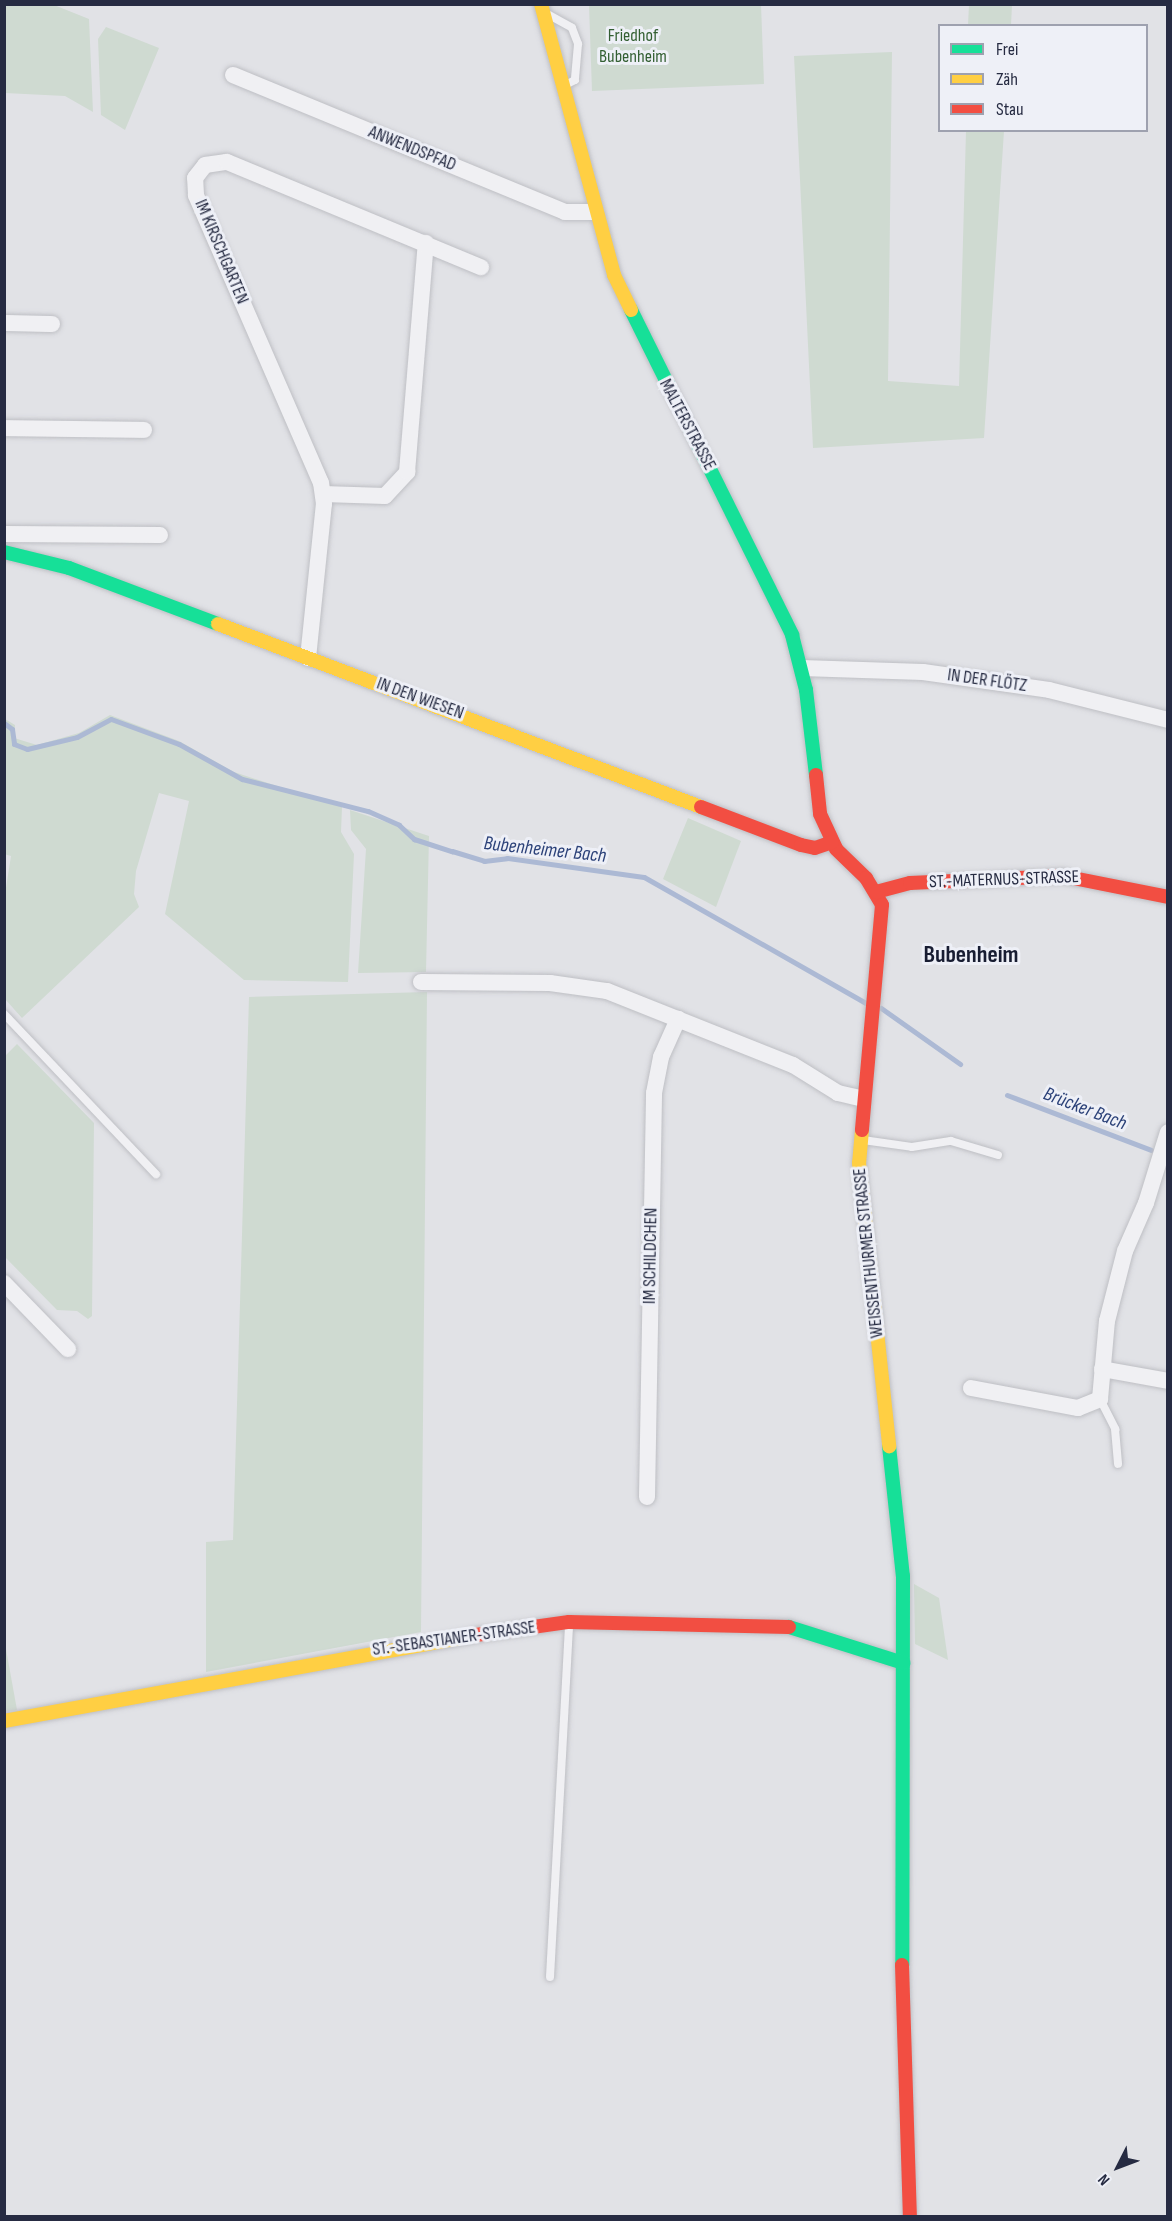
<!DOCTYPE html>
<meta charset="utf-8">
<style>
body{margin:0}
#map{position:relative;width:1172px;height:2221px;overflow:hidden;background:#e1e2e6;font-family:"Sofia Sans Condensed",sans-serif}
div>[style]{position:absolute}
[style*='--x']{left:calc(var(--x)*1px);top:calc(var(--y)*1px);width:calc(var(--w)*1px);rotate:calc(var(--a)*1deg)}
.green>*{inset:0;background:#cfdad1}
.stream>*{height:5px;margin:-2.5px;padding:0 2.5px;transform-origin:2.5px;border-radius:2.5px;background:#acb9d4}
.roads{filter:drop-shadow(0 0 2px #bebfc4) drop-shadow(0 0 2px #bebfc4)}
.lane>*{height:8px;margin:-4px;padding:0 4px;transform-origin:4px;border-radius:4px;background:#f0f0f3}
.street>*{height:16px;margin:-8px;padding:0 8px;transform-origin:8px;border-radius:8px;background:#f0f0f3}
.fast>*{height:14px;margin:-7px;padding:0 7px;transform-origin:7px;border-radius:7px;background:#16e098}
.slow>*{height:14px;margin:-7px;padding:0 7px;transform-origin:7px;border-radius:7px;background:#ffcf43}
.jam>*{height:14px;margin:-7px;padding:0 7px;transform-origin:7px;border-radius:7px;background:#f24e42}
span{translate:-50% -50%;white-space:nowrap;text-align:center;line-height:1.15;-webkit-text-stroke:6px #eef0f7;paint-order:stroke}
.park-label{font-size:18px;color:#335f32}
.street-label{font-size:18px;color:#262b42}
.water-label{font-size:20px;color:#2c4279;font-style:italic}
.district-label{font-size:24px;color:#181d32;font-weight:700}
.frame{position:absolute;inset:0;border:6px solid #262b42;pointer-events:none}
.legend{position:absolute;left:938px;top:24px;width:210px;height:108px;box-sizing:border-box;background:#eef0f7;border:2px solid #9ea1af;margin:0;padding:8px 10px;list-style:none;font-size:18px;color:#262b42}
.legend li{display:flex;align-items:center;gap:12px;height:30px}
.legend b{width:30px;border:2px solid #9ea1af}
.north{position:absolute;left:1088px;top:2137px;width:60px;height:60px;-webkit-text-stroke:4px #eef0f7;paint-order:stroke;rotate:228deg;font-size:16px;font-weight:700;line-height:24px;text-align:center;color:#262b42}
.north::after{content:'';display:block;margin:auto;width:21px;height:27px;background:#262b42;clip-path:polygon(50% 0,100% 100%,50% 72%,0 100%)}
</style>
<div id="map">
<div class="green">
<i style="clip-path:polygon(4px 5px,54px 5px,89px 19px,93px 112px,65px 96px,5px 93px)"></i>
<i style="clip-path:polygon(589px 5px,761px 5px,764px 84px,592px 91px)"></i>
<i style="clip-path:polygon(969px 5px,1012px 5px,1011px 25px,968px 25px)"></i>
<i style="clip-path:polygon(106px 27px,159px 48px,125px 130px,101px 115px,98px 39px)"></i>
<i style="clip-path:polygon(892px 52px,888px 381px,959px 386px,966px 131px,1004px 131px,984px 438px,813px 448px,794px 56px)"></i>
<i style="clip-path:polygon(110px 715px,179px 741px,234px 772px,342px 807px,341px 832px,354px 854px,348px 982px,244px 980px,165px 914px,189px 801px,159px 793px,136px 871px,134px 894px,139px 907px,22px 1018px,5px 999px,5px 894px,11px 856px,4px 854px,5px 719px,15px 725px,14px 738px,37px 745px,79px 733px)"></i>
<i style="clip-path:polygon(350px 810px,429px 836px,426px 972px,358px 973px,366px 849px,351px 830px)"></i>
<i style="clip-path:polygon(688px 818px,741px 841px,716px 907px,663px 879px)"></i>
<i style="clip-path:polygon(427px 992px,421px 1632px,206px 1672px,206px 1542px,233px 1540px,249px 997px)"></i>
<i style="clip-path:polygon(17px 1044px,94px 1123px,92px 1316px,88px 1319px,77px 1311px,57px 1310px,5px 1257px,5px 1056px)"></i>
<i style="clip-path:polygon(914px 1584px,939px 1598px,948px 1660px,915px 1644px)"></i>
<i style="clip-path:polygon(4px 1638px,17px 1710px,4px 1712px)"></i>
</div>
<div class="stream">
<i style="--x:4;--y:723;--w:10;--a:37"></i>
<i style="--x:12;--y:729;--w:15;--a:82"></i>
<i style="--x:14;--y:744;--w:14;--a:21"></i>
<i style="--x:27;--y:749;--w:51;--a:-13.5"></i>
<i style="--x:77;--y:737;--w:38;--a:-28"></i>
<i style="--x:111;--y:719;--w:72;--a:20.2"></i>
<i style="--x:179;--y:744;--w:72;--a:29.1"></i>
<i style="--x:242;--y:779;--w:130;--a:14.3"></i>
<i style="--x:368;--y:811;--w:34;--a:24"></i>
<i style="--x:399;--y:825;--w:21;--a:43"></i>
<i style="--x:414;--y:839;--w:40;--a:18"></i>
<i style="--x:452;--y:851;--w:34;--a:17"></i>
<i style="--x:484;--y:861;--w:23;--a:-7"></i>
<i style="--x:507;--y:858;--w:138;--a:7.9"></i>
<i style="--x:644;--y:877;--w:255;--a:29.6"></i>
<i style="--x:881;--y:1008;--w:97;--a:35.3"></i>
<i style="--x:1007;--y:1095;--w:154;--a:20.9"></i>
</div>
<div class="roads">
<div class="lane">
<i style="--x:549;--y:15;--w:26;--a:29"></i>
<i style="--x:572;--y:28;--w:17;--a:69"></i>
<i style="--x:578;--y:44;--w:36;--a:95"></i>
<i style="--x:575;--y:80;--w:11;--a:153"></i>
<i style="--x:4;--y:1014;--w:221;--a:46.5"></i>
<i style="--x:863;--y:1140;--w:49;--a:8.1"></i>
<i style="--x:912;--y:1147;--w:39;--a:-9"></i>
<i style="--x:951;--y:1141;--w:49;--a:16.6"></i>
<i style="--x:1100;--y:1399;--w:34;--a:63"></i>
<i style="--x:1115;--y:1429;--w:35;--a:85"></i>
<i style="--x:550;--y:1977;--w:353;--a:-86.9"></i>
</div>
<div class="street">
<i style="--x:233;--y:75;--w:359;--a:22.4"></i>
<i style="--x:565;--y:212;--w:28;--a:0"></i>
<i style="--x:4;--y:323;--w:48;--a:1.2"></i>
<i style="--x:4;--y:428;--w:140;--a:0.8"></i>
<i style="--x:323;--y:494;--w:62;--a:1.8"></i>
<i style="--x:385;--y:496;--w:33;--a:-47"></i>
<i style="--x:407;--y:472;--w:230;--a:-85.3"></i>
<i style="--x:4;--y:534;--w:156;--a:0.4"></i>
<i style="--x:308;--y:658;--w:155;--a:-84.1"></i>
<i style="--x:324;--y:504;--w:21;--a:-98"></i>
<i style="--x:321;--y:483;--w:314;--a:-113.5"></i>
<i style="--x:196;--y:195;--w:17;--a:-93"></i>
<i style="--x:195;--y:178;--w:16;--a:-52"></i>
<i style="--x:205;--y:165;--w:22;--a:-8"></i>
<i style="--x:227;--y:162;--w:275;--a:22.5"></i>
<i style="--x:802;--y:668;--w:121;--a:1.9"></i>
<i style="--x:923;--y:672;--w:127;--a:8.1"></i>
<i style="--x:1049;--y:690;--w:123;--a:14.1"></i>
<i style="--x:421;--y:982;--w:129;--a:0.4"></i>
<i style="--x:550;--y:983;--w:58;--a:8"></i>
<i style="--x:607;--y:991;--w:200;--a:21.7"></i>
<i style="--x:793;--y:1065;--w:53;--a:31.9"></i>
<i style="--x:838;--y:1093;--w:26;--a:13"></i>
<i style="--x:4;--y:1283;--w:92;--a:45.9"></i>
<i style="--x:1102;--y:1369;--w:67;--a:10.3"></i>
<i style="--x:971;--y:1388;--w:109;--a:10.6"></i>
<i style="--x:1078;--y:1408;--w:24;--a:-22"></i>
<i style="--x:1100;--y:1399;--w:78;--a:-84.9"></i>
<i style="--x:1107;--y:1321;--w:72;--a:-75.6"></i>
<i style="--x:1125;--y:1251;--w:52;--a:-66.4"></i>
<i style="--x:1146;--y:1203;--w:74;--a:-72.8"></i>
<i style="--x:647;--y:1497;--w:404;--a:-89"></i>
<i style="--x:654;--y:1093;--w:37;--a:-79"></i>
<i style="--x:661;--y:1057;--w:42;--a:-65.9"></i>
</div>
<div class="fast">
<i style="--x:631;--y:310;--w:363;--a:63.6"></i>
<i style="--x:792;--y:635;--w:57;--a:75.7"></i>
<i style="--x:806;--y:690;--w:86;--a:83.3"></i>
<i style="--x:4;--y:552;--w:67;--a:13.8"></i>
<i style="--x:69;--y:568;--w:159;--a:20.6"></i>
<i style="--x:889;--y:1446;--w:131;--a:83.9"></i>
<i style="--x:903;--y:1576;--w:389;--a:90.1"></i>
<i style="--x:789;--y:1627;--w:120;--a:17.5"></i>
</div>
<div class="slow">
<i style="--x:541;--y:4;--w:281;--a:74.9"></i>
<i style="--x:614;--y:275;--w:39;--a:64"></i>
<i style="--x:218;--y:624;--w:517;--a:20.75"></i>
<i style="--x:862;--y:1130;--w:33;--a:95"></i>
<i style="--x:859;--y:1163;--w:285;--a:83.9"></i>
<i style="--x:4;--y:1721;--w:480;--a:-10.3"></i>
</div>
<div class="jam">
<i style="--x:816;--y:775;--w:39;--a:84"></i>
<i style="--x:820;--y:814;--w:38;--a:65"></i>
<i style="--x:836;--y:849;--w:42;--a:44"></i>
<i style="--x:866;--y:878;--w:31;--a:59"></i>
<i style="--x:882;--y:905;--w:226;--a:95.1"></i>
<i style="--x:701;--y:807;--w:107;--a:20.8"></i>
<i style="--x:801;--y:845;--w:14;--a:12"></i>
<i style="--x:815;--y:848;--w:18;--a:-19"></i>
<i style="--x:876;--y:892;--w:35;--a:-15"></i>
<i style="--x:910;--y:883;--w:153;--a:-2.6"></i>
<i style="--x:1063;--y:876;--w:107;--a:11.3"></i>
<i style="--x:476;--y:1635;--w:94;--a:-8"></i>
<i style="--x:569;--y:1622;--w:220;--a:1.3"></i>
<i style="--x:902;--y:1965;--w:251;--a:88.2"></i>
</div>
</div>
<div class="park-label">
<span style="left:633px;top:47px">Friedhof<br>Bubenheim</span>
</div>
<div class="street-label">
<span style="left:412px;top:149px;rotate:22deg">ANWENDSPFAD</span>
<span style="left:221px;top:252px;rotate:67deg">IM KIRSCHGARTEN</span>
<span style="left:687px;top:425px;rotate:62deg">MALTERSTRASSE</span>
<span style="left:987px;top:681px;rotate:8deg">IN DER FLÖTZ</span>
<span style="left:420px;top:699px;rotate:20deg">IN DEN WIESEN</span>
<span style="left:1004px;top:880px;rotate:-2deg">ST.-MATERNUS-STRASSE</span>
<span style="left:869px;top:1253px;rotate:-96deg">WEISSENTHURMER STRASSE</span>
<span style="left:651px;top:1256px;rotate:-89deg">IM SCHILDCHEN</span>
<span style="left:454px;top:1639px;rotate:-8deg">ST.-SEBASTIANER-STRASSE</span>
</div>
<div class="water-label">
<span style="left:545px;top:850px;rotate:6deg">Bubenheimer Bach</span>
<span style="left:1085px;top:1109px;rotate:21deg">Brücker Bach</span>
</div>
<div class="district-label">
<span style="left:971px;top:955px">Bubenheim</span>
</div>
<div class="frame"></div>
<ul class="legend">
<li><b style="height:8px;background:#16e098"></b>Frei</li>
<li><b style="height:8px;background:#ffcf43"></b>Zäh</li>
<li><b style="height:8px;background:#f24e42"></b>Stau</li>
</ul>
<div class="north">N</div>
</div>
